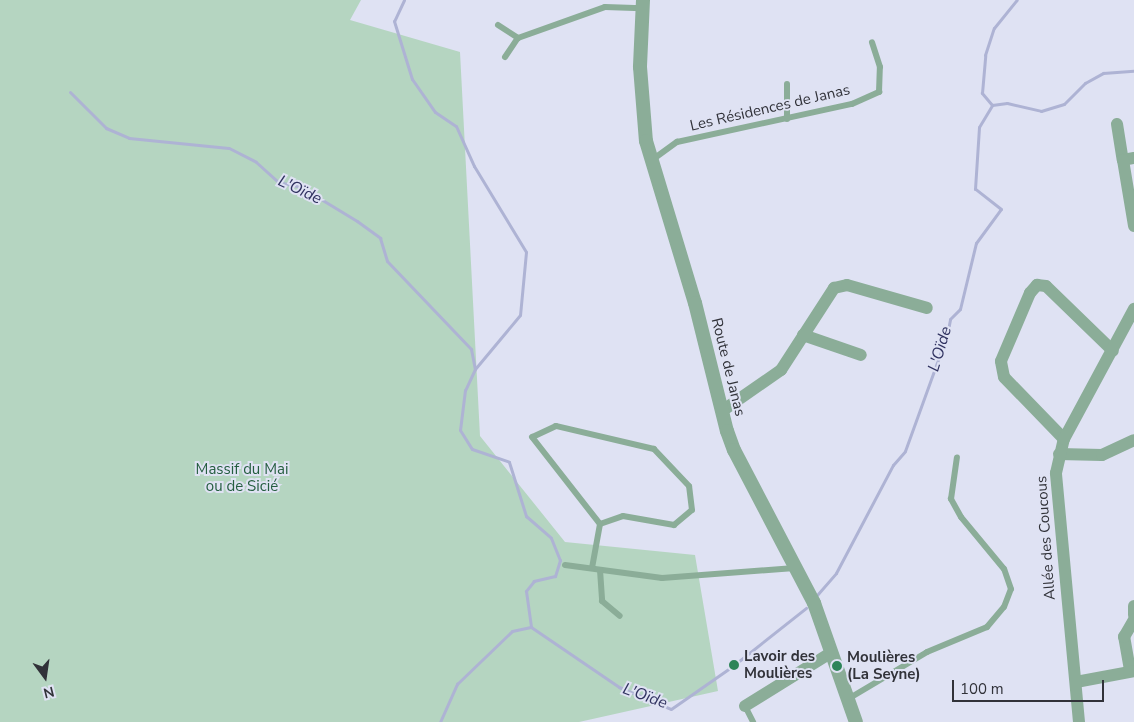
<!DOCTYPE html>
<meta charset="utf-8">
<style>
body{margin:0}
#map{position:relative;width:1134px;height:722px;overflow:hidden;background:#dfe2f3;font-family:"Nunito Sans",sans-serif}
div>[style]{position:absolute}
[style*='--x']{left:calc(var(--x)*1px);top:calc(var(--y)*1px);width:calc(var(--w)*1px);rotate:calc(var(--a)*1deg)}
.green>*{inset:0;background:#b5d5c1}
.stream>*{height:3px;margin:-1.5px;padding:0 1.5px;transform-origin:1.5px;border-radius:1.5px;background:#aeb3d4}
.service>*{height:6px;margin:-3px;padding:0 3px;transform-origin:3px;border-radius:3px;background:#8bad98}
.minor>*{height:12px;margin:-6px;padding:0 6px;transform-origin:6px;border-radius:6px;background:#8bad98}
.tertiary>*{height:14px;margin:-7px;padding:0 7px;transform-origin:7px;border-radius:7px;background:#8bad98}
.dots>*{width:14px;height:14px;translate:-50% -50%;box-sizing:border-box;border:2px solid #dfe2f3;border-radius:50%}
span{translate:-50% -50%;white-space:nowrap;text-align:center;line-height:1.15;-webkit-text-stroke:4px #dfe2f3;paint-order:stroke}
.street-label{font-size:15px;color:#313239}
.park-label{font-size:15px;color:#255e40}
.poi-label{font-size:15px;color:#313239;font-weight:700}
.left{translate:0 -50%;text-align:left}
.water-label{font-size:16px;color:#303260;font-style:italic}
.north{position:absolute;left:20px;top:652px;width:50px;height:50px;-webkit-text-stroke:4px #dfe2f3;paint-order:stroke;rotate:166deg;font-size:14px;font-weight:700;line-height:20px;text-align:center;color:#313239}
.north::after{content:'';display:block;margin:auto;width:18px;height:22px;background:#313239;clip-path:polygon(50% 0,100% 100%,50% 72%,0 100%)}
.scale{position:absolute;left:952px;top:680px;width:152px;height:22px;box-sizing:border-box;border:2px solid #313239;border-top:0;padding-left:6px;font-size:15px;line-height:18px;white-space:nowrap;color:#313239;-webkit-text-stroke:4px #dfe2f3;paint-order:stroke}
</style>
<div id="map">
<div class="green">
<i style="clip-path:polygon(0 0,361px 0,350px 20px,460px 52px,480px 436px,565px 542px,695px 555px,718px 691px,579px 722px,0 722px)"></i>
</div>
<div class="stream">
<i style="--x:404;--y:0;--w:23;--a:115"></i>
<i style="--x:394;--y:21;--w:61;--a:72.8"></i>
<i style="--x:412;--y:79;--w:40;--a:55.1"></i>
<i style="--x:435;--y:112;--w:25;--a:34"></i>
<i style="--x:456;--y:126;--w:44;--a:65.8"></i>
<i style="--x:474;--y:166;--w:100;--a:58.8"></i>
<i style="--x:526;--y:252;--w:63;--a:95.4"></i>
<i style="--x:520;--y:315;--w:70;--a:129.8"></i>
<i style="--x:475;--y:369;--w:23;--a:115"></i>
<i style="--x:465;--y:390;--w:40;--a:97.1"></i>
<i style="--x:460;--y:430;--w:22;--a:58"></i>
<i style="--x:472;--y:449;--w:39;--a:19"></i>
<i style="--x:509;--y:462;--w:57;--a:72.5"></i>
<i style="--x:526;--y:516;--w:33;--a:41"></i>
<i style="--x:551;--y:538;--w:24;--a:68"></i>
<i style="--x:560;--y:560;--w:17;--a:107"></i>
<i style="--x:555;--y:576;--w:22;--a:167"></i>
<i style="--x:534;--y:581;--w:13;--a:129"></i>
<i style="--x:526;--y:591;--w:36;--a:82"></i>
<i style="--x:70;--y:92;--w:51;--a:45"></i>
<i style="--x:106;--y:128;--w:25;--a:23"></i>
<i style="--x:129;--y:138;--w:100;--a:5.7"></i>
<i style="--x:229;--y:148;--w:30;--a:27"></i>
<i style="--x:256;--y:162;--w:30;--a:42"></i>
<i style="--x:278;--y:182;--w:24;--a:12"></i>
<i style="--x:301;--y:187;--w:66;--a:31.3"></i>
<i style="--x:357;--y:221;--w:29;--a:36"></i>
<i style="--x:380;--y:238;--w:24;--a:73"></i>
<i style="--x:387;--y:261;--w:122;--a:46.3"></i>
<i style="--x:471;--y:349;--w:20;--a:79"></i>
<i style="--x:992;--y:105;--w:15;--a:-8"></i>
<i style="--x:1007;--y:103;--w:35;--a:13"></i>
<i style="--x:1041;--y:111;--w:24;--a:-17"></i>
<i style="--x:1064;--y:104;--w:30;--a:-45"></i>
<i style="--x:1085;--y:83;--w:21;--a:-29"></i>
<i style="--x:1103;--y:73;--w:31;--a:-4"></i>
<i style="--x:817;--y:595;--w:29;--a:-49"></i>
<i style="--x:836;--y:573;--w:122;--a:-62.2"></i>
<i style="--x:893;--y:465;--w:18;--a:-49"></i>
<i style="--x:905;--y:451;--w:123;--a:-70.1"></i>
<i style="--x:947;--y:335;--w:16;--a:-79"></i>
<i style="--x:950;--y:319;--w:14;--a:-45"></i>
<i style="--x:960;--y:309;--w:68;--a:-76.4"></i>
<i style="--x:976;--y:243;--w:42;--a:-53.7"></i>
<i style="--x:1001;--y:209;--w:33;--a:-142"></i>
<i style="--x:975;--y:189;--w:62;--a:-86.3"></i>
<i style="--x:979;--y:127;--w:26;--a:-59"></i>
<i style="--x:992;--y:105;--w:16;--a:-130"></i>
<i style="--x:982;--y:93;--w:38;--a:-85"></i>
<i style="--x:985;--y:55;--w:28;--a:-72"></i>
<i style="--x:994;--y:28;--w:36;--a:-51"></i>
<i style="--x:440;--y:722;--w:42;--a:-65.9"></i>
<i style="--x:457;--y:684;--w:76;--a:-43.9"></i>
<i style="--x:512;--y:631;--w:19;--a:-12"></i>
<i style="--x:531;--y:627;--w:107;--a:34.3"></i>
<i style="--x:619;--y:687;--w:56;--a:22.9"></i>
<i style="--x:671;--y:709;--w:77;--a:-34.9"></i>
<i style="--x:734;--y:665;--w:92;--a:-38.4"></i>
</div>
<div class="service">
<i style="--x:498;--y:25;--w:24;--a:33"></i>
<i style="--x:518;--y:38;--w:92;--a:-19.6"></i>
<i style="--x:605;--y:7;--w:37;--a:2"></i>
<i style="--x:505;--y:57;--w:23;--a:-56"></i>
<i style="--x:787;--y:84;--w:35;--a:90"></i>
<i style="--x:652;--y:160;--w:31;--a:-36"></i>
<i style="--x:677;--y:142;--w:179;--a:-12.3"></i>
<i style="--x:852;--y:104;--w:30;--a:-24"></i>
<i style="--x:879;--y:92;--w:25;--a:-88"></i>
<i style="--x:880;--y:67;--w:26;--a:-108"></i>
<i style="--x:565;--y:565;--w:98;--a:7.6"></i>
<i style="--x:662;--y:578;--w:133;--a:-4.3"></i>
<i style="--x:592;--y:568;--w:45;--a:-79.7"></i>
<i style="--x:600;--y:524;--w:24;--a:-19"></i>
<i style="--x:623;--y:516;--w:52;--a:10"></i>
<i style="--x:674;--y:525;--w:23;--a:-40"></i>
<i style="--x:692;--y:510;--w:24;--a:-97"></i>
<i style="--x:689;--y:486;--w:51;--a:-133.4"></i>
<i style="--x:654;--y:449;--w:101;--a:-166.8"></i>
<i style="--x:556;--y:426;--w:26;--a:155"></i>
<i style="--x:532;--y:437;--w:110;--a:52"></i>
<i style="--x:600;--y:570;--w:31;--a:86"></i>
<i style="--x:602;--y:601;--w:23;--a:40"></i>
<i style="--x:848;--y:699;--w:92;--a:-30.7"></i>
<i style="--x:927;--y:652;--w:65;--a:-22.6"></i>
<i style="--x:987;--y:627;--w:26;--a:-50"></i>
<i style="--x:1004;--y:607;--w:19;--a:-69"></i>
<i style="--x:1011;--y:589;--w:21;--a:-109"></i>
<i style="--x:1004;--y:569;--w:67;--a:-129.6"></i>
<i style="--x:961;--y:517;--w:21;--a:-119"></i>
<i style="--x:951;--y:499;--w:42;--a:-81.9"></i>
<i style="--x:745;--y:706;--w:18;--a:63"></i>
</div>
<div class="minor">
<i style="--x:1117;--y:124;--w:36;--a:81"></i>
<i style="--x:1134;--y:158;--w:11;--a:170"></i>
<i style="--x:1123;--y:160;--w:67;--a:80.5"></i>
<i style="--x:803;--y:335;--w:61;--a:19"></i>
<i style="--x:722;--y:411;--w:72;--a:-34.8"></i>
<i style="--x:781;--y:370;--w:98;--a:-57.1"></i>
<i style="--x:834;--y:288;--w:13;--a:-13"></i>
<i style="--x:847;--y:285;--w:83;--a:16"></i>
<i style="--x:1064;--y:439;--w:86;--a:-134.1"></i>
<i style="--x:1004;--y:377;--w:16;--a:-101"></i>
<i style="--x:1001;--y:361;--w:74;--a:-66.9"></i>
<i style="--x:1030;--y:293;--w:11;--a:-49"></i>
<i style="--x:1037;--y:285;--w:9;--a:6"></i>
<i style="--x:1046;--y:286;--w:93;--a:44.1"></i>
<i style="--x:1059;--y:454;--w:43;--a:1.3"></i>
<i style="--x:1102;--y:455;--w:35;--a:-25"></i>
<i style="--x:1134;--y:606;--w:9;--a:90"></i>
<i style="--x:1130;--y:670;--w:34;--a:-100"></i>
<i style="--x:1124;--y:637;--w:20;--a:-60"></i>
<i style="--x:1076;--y:682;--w:59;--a:-10.7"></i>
<i style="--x:745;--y:706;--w:102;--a:-31.8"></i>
<i style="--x:1079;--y:722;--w:250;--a:-95.3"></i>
<i style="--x:1056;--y:473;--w:35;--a:-77"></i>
<i style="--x:1064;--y:439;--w:148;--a:-61.7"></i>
</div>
<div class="tertiary">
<i style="--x:643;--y:0;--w:67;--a:92.6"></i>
<i style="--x:640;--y:67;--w:74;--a:85.4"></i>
<i style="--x:646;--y:141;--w:169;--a:73.2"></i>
<i style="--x:695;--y:303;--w:132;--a:76"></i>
<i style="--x:727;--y:431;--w:20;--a:70"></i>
<i style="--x:734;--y:450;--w:173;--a:62.4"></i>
<i style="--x:814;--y:603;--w:126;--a:70.6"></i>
</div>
<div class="dots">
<i style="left:734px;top:665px;background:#2e8559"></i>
<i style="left:837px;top:666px;background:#2e8559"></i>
</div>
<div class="street-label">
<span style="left:770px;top:108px;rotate:-13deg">Les Résidences de Janas</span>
<span style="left:728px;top:367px;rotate:76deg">Route de Janas</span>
<span style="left:1046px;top:538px;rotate:-94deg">Allée des Coucous</span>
</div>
<div class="park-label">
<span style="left:242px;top:478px">Massif du Mai<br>ou de Sicié</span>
</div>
<div class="poi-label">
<span class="left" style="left:744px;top:665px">Lavoir des<br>Moulières</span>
<span class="left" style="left:847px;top:666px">Moulières<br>(La Seyne)</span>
</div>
<div class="water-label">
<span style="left:300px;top:190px;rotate:25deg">L'Oïde</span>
<span style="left:940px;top:349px;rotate:-73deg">L'Oïde</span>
<span style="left:645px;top:696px;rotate:20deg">L'Oïde</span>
</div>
<div class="north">N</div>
<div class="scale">100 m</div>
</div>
